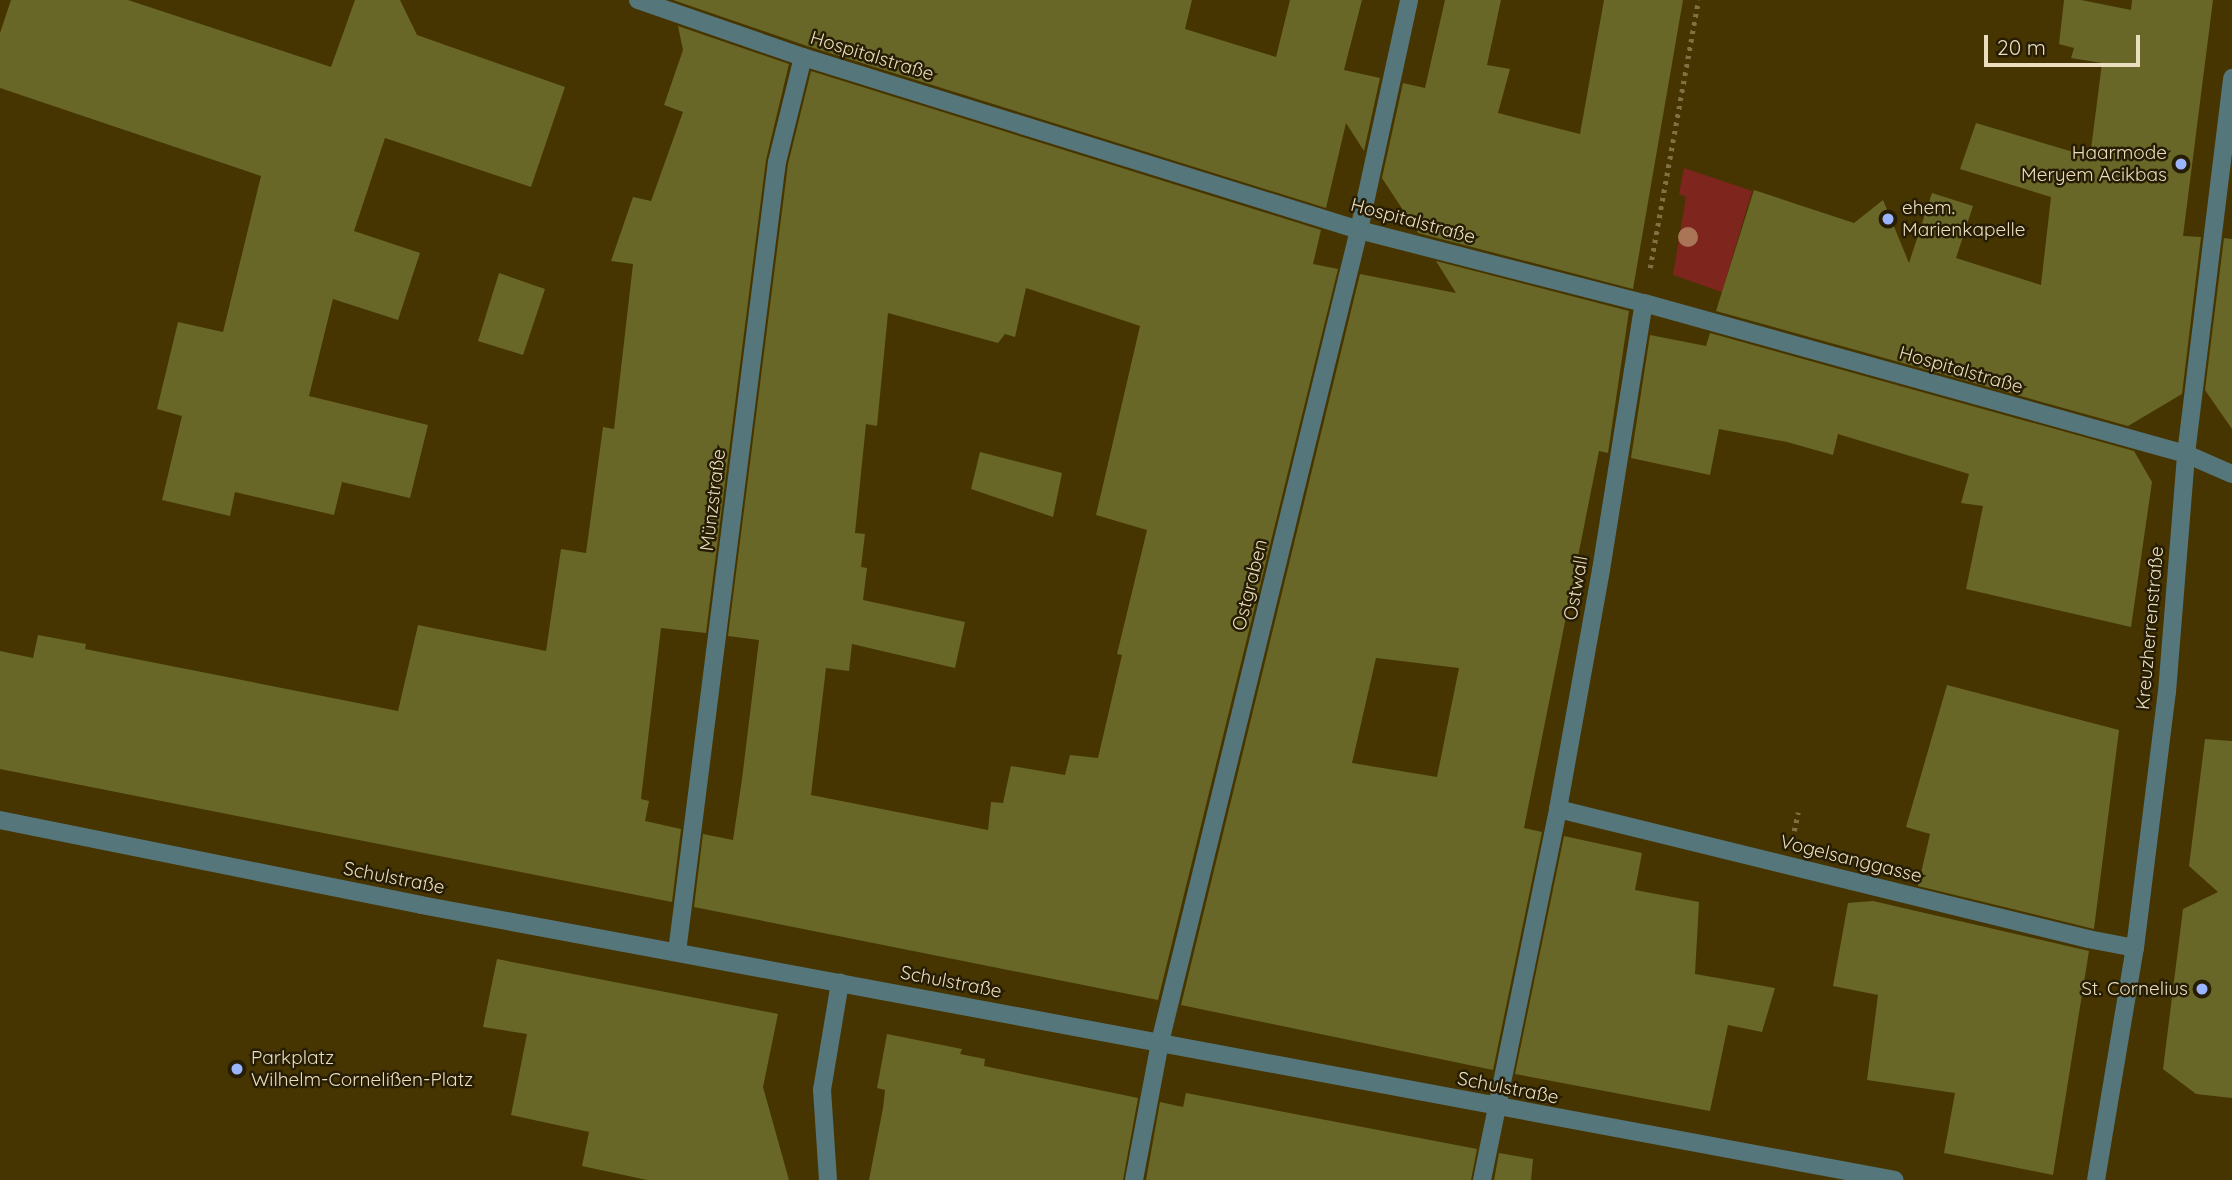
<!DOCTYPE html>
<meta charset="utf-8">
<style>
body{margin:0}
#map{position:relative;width:2232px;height:1180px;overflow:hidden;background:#463501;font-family:Quicksand,sans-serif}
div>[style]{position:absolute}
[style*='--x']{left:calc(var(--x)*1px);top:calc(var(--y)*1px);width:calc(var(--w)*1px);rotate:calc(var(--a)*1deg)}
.green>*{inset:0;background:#7e251e}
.building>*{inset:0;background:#686727}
.path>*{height:4.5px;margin-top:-2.25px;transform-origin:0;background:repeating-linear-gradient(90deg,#807144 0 3.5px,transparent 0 8.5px)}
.minor>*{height:18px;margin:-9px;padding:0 9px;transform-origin:9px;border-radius:9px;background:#55767b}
.trees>*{width:20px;height:20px;margin:-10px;border-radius:50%;background:#aa7557}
.dots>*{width:19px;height:19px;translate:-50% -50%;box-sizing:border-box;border:4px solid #271d04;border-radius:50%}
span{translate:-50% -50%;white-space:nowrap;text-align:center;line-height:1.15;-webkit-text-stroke:5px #271d04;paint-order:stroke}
.street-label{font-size:19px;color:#eadebf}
.poi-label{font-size:19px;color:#eadebf}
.right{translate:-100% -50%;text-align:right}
.left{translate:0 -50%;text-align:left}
.scale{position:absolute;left:1984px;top:35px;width:156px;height:32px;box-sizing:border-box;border:4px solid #eadebf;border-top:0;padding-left:9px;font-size:21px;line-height:24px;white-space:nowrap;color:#eadebf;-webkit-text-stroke:5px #271d04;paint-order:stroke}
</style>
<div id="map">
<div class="green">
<i style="clip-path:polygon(1684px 168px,1752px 191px,1722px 292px,1673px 275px,1686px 197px,1679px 194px)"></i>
</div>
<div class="building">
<i style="clip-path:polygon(11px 0,128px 0,331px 67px,355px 0,400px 0,417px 35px,565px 87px,531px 187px,385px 138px,354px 231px,420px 253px,398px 320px,333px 299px,309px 396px,428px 425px,410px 498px,342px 482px,334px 515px,235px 492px,230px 516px,162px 500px,182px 416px,157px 409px,178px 322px,223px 332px,261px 176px,0 88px,0 33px)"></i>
<i style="clip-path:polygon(673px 0,1192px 0,1185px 29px,1276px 57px,1290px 0,1362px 0,1344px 70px,1380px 78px,1364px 151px,1346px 123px,1326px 208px,807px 46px)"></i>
<i style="clip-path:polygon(1445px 0,1501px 0,1487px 65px,1510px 69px,1498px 113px,1580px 134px,1604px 0,1683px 0,1633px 289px,1418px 233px,1382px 178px,1403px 83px,1425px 88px)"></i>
<i style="clip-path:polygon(2064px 0,2081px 0,2131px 10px,2132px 0,2213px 0,2183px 236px,2201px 237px,2182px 394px,2128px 426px,1716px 311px,1754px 190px,1854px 223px,1883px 200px,1909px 263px,1932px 193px,1973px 206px,1956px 258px,2041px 285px,2051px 197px,1960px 169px,1976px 123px,2090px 157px,2102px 63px,2071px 58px,2074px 48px,2059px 44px)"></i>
<i style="clip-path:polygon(678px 26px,789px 64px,766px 160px,706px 633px,661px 628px,641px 799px,649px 801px,645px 821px,681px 829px,672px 902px,0 769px,0 651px,33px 658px,38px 635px,86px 644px,85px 649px,398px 711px,418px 625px,546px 651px,561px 549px,586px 553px,603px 427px,614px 429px,633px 264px,611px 261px,633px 197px,651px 201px,683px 112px,664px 105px,683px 50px)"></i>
<i style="clip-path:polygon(evenodd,811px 71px,1321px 230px,1313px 264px,1338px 269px,1158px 1000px,694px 907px,703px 834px,733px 840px,742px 779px,759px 640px,728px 636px,788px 164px,811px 71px,1026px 288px,1140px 326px,1096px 515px,1147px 530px,1117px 654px,1122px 655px,1098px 758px,1070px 755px,1065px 775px,1011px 766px,1003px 803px,991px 802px,988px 830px,811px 795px,826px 668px,849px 671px,852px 644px,955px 668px,965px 622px,863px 600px,867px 568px,861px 567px,865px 534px,855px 533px,866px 424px,877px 426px,888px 313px,998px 343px,1005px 334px,1015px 337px,1026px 288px)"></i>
<i style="clip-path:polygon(2224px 238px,2232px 239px,2232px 429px,2205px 390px)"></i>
<i style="clip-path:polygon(evenodd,1436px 261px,1629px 311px,1608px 453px,1599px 451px,1524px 828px,1542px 832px,1493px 1070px,1181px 1005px,1360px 274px,1456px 293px,1436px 261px,1376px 658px,1459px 668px,1437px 777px,1352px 763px,1376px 658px)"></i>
<i style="clip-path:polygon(499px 273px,545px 289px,523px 355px,478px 341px)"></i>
<i style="clip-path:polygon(1710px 333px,2134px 451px,2152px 482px,2131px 627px,1966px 589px,1983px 506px,1961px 503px,1969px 474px,1838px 434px,1833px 455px,1787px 442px,1719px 429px,1710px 475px,1631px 458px,1650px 335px,1706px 346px)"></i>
<i style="clip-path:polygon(980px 452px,1062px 473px,1053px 517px,971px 489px)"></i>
<i style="clip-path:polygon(1947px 685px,2119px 730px,2094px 929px,1918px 886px,1930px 834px,1906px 827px)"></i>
<i style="clip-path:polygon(2205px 739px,2232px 741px,2232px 1098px,2196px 1094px,2163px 1069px,2183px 909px,2218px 892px,2189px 866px)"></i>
<i style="clip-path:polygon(1564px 836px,1642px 853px,1635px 890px,1699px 902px,1695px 974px,1775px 988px,1762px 1032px,1728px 1025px,1710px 1111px,1515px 1074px)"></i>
<i style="clip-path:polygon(1873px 901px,2089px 951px,2053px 1175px,1944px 1153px,1955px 1093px,1867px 1080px,1878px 995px,1833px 986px,1848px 903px)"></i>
<i style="clip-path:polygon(497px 959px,778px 1014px,763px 1087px,789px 1180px,647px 1180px,582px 1166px,589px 1132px,511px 1115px,527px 1034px,483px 1027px)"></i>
<i style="clip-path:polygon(887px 1034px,962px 1049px,960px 1054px,985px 1059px,984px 1066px,1138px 1098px,1123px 1180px,869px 1180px,883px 1108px,885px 1090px,877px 1088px)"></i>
<i style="clip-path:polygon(1186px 1093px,1477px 1149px,1471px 1180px,1146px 1180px,1160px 1102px,1183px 1107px)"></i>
<i style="clip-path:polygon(1499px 1153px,1533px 1159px,1531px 1180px,1494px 1180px)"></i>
</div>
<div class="path">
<i style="--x:1650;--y:268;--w:272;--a:-79.8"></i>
<i style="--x:1794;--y:831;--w:19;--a:-78"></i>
</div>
<div class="minor">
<i style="--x:638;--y:0;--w:175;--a:19.1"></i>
<i style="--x:803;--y:57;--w:582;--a:17.28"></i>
<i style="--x:1359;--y:230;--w:294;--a:14.4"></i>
<i style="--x:1644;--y:303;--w:563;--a:15.57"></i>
<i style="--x:2186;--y:454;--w:50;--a:23.5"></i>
<i style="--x:1558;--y:809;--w:546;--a:13.78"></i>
<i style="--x:2088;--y:939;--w:48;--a:10.8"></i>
<i style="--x:0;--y:820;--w:429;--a:11.4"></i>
<i style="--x:421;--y:905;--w:1499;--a:10.57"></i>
<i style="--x:677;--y:952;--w:796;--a:-82.79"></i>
<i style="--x:777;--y:162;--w:108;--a:-76.1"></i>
<i style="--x:828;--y:1180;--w:90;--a:-93.8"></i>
<i style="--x:822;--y:1090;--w:109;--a:-80.5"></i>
<i style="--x:1134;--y:1180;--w:140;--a:-79.3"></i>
<i style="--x:1160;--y:1042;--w:836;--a:-76.23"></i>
<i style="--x:1359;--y:230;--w:235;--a:-77.7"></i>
<i style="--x:1482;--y:1180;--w:379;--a:-78.4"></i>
<i style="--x:1558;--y:809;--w:243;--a:-79.8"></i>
<i style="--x:1601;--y:570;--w:270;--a:-80.9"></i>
<i style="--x:2096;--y:1180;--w:235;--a:-80.5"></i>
<i style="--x:2135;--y:948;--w:258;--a:-82.9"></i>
<i style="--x:2167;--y:692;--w:239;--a:-85.4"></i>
<i style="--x:2186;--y:454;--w:379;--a:-83"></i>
</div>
<div class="trees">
<i style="left:1688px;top:237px"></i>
</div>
<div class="dots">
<i style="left:2181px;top:164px;background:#9ab5fd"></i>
<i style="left:1888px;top:219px;background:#9ab5fd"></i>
<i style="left:2202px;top:989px;background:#9ab5fd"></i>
<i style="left:237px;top:1069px;background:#9ab5fd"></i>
</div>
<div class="street-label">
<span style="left:872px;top:56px;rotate:17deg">Hospitalstraße</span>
<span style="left:1413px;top:221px;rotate:15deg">Hospitalstraße</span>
<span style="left:1961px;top:370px;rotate:16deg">Hospitalstraße</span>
<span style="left:713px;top:500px;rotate:-83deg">Münzstraße</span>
<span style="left:1250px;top:585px;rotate:-76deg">Ostgraben</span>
<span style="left:1576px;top:588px;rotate:-80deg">Ostwall</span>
<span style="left:2150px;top:628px;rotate:-85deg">Kreuzherrenstraße</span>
<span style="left:1851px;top:859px;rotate:14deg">Vogelsanggasse</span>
<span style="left:394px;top:878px;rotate:11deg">Schulstraße</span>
<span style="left:951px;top:982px;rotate:11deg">Schulstraße</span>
<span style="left:1508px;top:1088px;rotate:11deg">Schulstraße</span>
</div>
<div class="poi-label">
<span class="right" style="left:2167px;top:164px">Haarmode<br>Meryem Acikbas</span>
<span class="left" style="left:1902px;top:219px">ehem.<br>Marienkapelle</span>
<span class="right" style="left:2188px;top:989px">St. Cornelius</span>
<span class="left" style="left:251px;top:1069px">Parkplatz<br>Wilhelm-Cornelißen-Platz</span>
</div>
<div class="scale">20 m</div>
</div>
